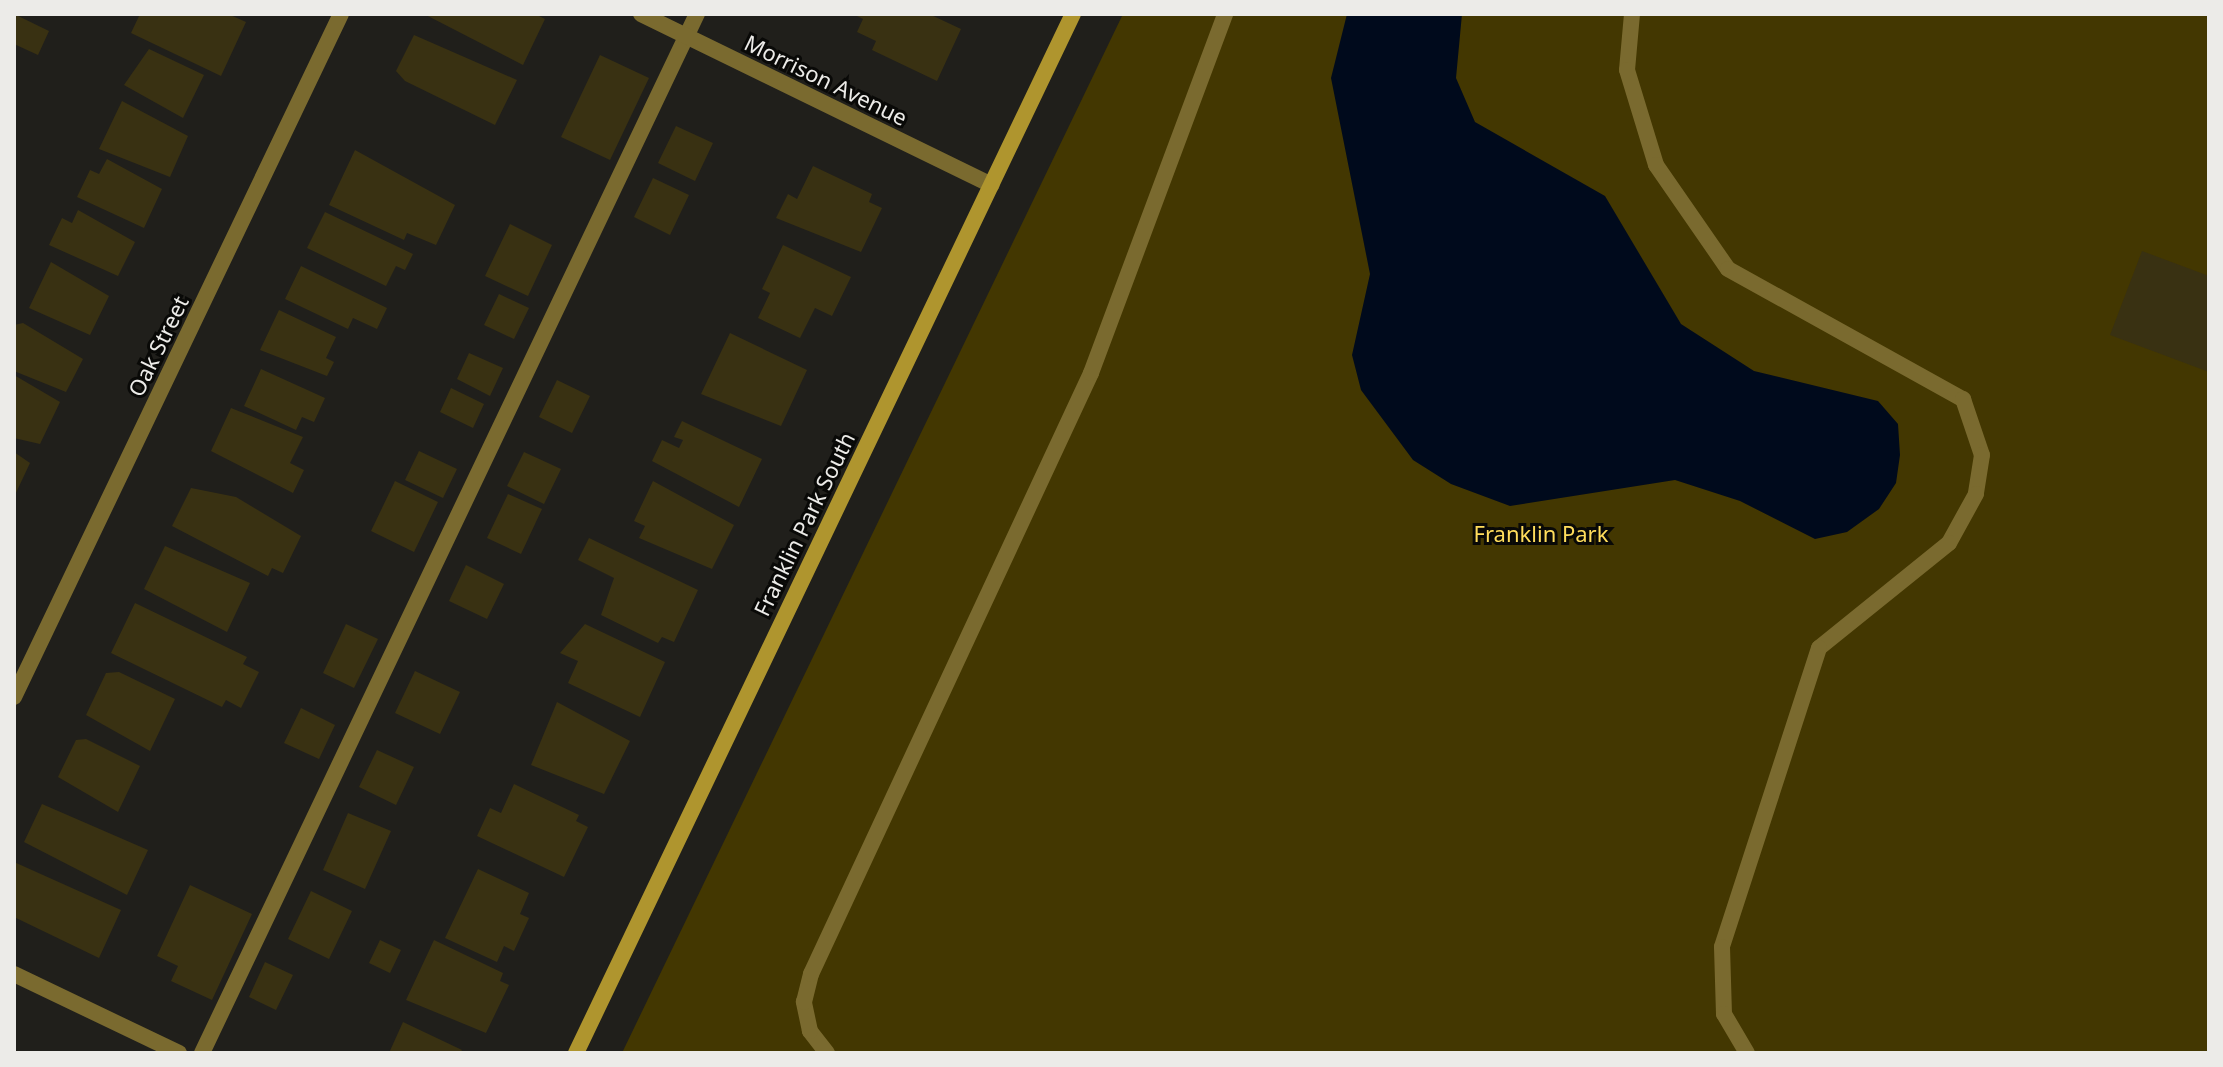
<!DOCTYPE html>
<style>
body{margin:0}
#map{position:relative;width:2223px;height:1067px;overflow:hidden;background:#201f1b;font-family:"Noto Sans",sans-serif}
div>[style]{position:absolute}
[style*='--x']{left:calc(var(--x)*1px);top:calc(var(--y)*1px);width:calc(var(--w)*1px);rotate:calc(var(--a)*1deg)}
.green>*{inset:0;background:#433701}
.water>*{inset:0;background:#000a1c}
.building>*{inset:0;background:#393112}
.lane>*{height:16px;margin:-8px;padding:0 8px;transform-origin:8px;border-radius:8px;background:#7a6a2f}
.street>*{height:16px;margin:-8px;padding:0 8px;transform-origin:8px;border-radius:8px;background:#7a6a2f}
.secondary>*{height:16px;margin:-8px;padding:0 8px;transform-origin:8px;border-radius:8px;background:#af952e}
span{translate:-50% -50%;white-space:nowrap;text-align:center;line-height:1.15;-webkit-text-stroke:6px #090907;paint-order:stroke}
.street-label{font-size:22px;color:#ecebe8}
.park-label{font-size:22px;color:#ffdd5c}
.frame{position:absolute;inset:0;border:16px solid #ecebe8;pointer-events:none}
</style>
<div id="map">
<div class="green">
<i style="clip-path:polygon(1123px 14px,2209px 14px,2209px 1053px,622px 1053px)"></i>
</div>
<div class="water">
<i style="clip-path:polygon(1347px 14px,1462px 14px,1456px 78px,1475px 122px,1605px 196px,1681px 324px,1754px 371px,1878px 401px,1898px 424px,1900px 455px,1896px 483px,1879px 509px,1847px 532px,1815px 539px,1740px 501px,1675px 480px,1510px 506px,1451px 484px,1413px 460px,1361px 390px,1352px 355px,1370px 274px,1331px 78px)"></i>
</div>
<div class="building">
<i style="clip-path:polygon(14px 14px,49px 31px,38px 55px,14px 44px)"></i>
<i style="clip-path:polygon(140px 14px,228px 14px,246px 22px,221px 76px,131px 33px)"></i>
<i style="clip-path:polygon(424px 14px,535px 14px,545px 19px,523px 65px)"></i>
<i style="clip-path:polygon(853px 14px,929px 14px,961px 29px,937px 81px,872px 50px,876px 41px,857px 32px,863px 19px)"></i>
<i style="clip-path:polygon(414px 35px,517px 80px,495px 125px,405px 81px,396px 71px)"></i>
<i style="clip-path:polygon(149px 49px,204px 75px,183px 118px,124px 85px)"></i>
<i style="clip-path:polygon(600px 55px,649px 78px,610px 160px,561px 137px)"></i>
<i style="clip-path:polygon(122px 101px,188px 136px,170px 177px,99px 149px)"></i>
<i style="clip-path:polygon(676px 126px,713px 143px,695px 181px,658px 163px)"></i>
<i style="clip-path:polygon(355px 150px,455px 205px,436px 245px,407px 233px,404px 240px,329px 205px)"></i>
<i style="clip-path:polygon(107px 159px,162px 189px,144px 228px,77px 197px,90px 170px,99px 174px)"></i>
<i style="clip-path:polygon(813px 166px,872px 194px,869px 202px,882px 208px,861px 252px,776px 218px,788px 194px,797px 199px)"></i>
<i style="clip-path:polygon(653px 178px,689px 195px,670px 235px,634px 217px)"></i>
<i style="clip-path:polygon(78px 210px,135px 242px,118px 276px,49px 245px,62px 218px,72px 223px)"></i>
<i style="clip-path:polygon(325px 212px,413px 254px,405px 270px,396px 266px,386px 286px,307px 248px)"></i>
<i style="clip-path:polygon(510px 224px,552px 245px,528px 296px,485px 276px)"></i>
<i style="clip-path:polygon(783px 245px,851px 277px,832px 316px,815px 308px,800px 338px,758px 318px,770px 293px,762px 289px)"></i>
<i style="clip-path:polygon(2142px 251px,2209px 276px,2209px 372px,2110px 335px)"></i>
<i style="clip-path:polygon(51px 262px,109px 296px,90px 335px,29px 308px)"></i>
<i style="clip-path:polygon(301px 266px,387px 308px,377px 329px,353px 318px,348px 329px,285px 299px)"></i>
<i style="clip-path:polygon(499px 294px,529px 308px,514px 339px,484px 325px)"></i>
<i style="clip-path:polygon(279px 310px,336px 337px,326px 358px,334px 362px,327px 376px,260px 350px)"></i>
<i style="clip-path:polygon(23px 323px,83px 359px,66px 392px,14px 371px,14px 325px)"></i>
<i style="clip-path:polygon(730px 333px,807px 370px,781px 426px,701px 394px)"></i>
<i style="clip-path:polygon(469px 353px,503px 368px,490px 396px,457px 379px)"></i>
<i style="clip-path:polygon(261px 369px,325px 398px,314px 422px,302px 417px,296px 430px,244px 406px)"></i>
<i style="clip-path:polygon(14px 375px,60px 402px,40px 444px,14px 438px)"></i>
<i style="clip-path:polygon(557px 380px,590px 396px,572px 433px,539px 417px)"></i>
<i style="clip-path:polygon(451px 388px,484px 404px,473px 428px,440px 412px)"></i>
<i style="clip-path:polygon(231px 408px,303px 437px,290px 463px,304px 470px,293px 493px,211px 451px)"></i>
<i style="clip-path:polygon(682px 421px,762px 459px,739px 507px,652px 461px,662px 440px,679px 448px,683px 440px,674px 437px)"></i>
<i style="clip-path:polygon(419px 451px,457px 469px,443px 498px,405px 480px)"></i>
<i style="clip-path:polygon(14px 452px,30px 463px,14px 497px)"></i>
<i style="clip-path:polygon(524px 452px,561px 469px,544px 504px,507px 486px)"></i>
<i style="clip-path:polygon(395px 481px,438px 502px,414px 552px,371px 531px)"></i>
<i style="clip-path:polygon(653px 481px,734px 525px,712px 569px,639px 538px,645px 526px,634px 521px)"></i>
<i style="clip-path:polygon(191px 488px,236px 497px,301px 536px,283px 573px,272px 568px,268px 576px,172px 526px)"></i>
<i style="clip-path:polygon(508px 494px,542px 509px,521px 554px,487px 538px)"></i>
<i style="clip-path:polygon(589px 538px,698px 590px,674px 642px,662px 637px,658px 643px,601px 615px,614px 578px,578px 560px)"></i>
<i style="clip-path:polygon(165px 546px,250px 583px,227px 632px,144px 589px)"></i>
<i style="clip-path:polygon(466px 565px,504px 584px,487px 619px,449px 601px)"></i>
<i style="clip-path:polygon(135px 603px,247px 657px,243px 664px,259px 672px,241px 708px,226px 700px,222px 707px,111px 653px)"></i>
<i style="clip-path:polygon(346px 624px,378px 639px,354px 688px,323px 673px)"></i>
<i style="clip-path:polygon(585px 624px,665px 662px,640px 717px,568px 683px,578px 661px,560px 653px)"></i>
<i style="clip-path:polygon(415px 671px,460px 692px,440px 734px,395px 713px)"></i>
<i style="clip-path:polygon(119px 672px,175px 699px,150px 751px,86px 715px,106px 673px)"></i>
<i style="clip-path:polygon(557px 702px,630px 741px,604px 794px,531px 765px)"></i>
<i style="clip-path:polygon(301px 708px,335px 725px,319px 759px,284px 743px)"></i>
<i style="clip-path:polygon(86px 739px,140px 766px,118px 812px,58px 777px,76px 740px)"></i>
<i style="clip-path:polygon(377px 750px,414px 767px,396px 805px,359px 787px)"></i>
<i style="clip-path:polygon(514px 784px,579px 815px,576px 821px,588px 827px,564px 877px,477px 836px,490px 808px,501px 813px)"></i>
<i style="clip-path:polygon(42px 804px,148px 850px,127px 895px,24px 842px)"></i>
<i style="clip-path:polygon(348px 813px,391px 831px,365px 889px,323px 870px)"></i>
<i style="clip-path:polygon(14px 862px,121px 910px,99px 958px,14px 917px)"></i>
<i style="clip-path:polygon(478px 869px,529px 893px,520px 914px,529px 918px,514px 951px,504px 946px,497px 962px,445px 938px)"></i>
<i style="clip-path:polygon(190px 885px,252px 914px,212px 1000px,171px 981px,178px 966px,157px 956px)"></i>
<i style="clip-path:polygon(311px 891px,352px 911px,329px 959px,288px 939px)"></i>
<i style="clip-path:polygon(380px 940px,401px 950px,390px 973px,369px 963px)"></i>
<i style="clip-path:polygon(434px 940px,503px 973px,500px 981px,509px 985px,486px 1033px,406px 1000px)"></i>
<i style="clip-path:polygon(265px 962px,293px 975px,276px 1010px,249px 997px)"></i>
<i style="clip-path:polygon(403px 1022px,462px 1050px,460px 1053px,389px 1053px)"></i>
</div>
<div class="lane">
<i style="--x:1632;--y:14;--w:56;--a:95.1"></i>
<i style="--x:1627;--y:70;--w:99;--a:73"></i>
<i style="--x:1656;--y:165;--w:126;--a:55.3"></i>
<i style="--x:1728;--y:269;--w:269;--a:29"></i>
<i style="--x:1963;--y:399;--w:59;--a:71.3"></i>
<i style="--x:1982;--y:455;--w:39;--a:99"></i>
<i style="--x:1976;--y:494;--w:56;--a:118.9"></i>
<i style="--x:1949;--y:543;--w:167;--a:141.1"></i>
<i style="--x:1819;--y:648;--w:314;--a:108"></i>
<i style="--x:1722;--y:947;--w:67;--a:88.3"></i>
<i style="--x:1724;--y:1014;--w:45;--a:59.5"></i>
<i style="--x:202;--y:1053;--w:1151;--a:-64.53"></i>
<i style="--x:827;--y:1053;--w:28;--a:-128"></i>
<i style="--x:810;--y:1031;--w:30;--a:-102"></i>
<i style="--x:804;--y:1002;--w:29;--a:-76"></i>
<i style="--x:811;--y:974;--w:663;--a:-65.02"></i>
<i style="--x:1091;--y:373;--w:383;--a:-69.5"></i>
</div>
<div class="street">
<i style="--x:641;--y:14;--w:390;--a:26"></i>
<i style="--x:14;--y:697;--w:757;--a:-64.42"></i>
<i style="--x:14;--y:974;--w:183;--a:25.6"></i>
</div>
<div class="secondary">
<i style="--x:576;--y:1053;--w:1152;--a:-64.44"></i>
</div>
<div class="street-label">
<span style="left:826px;top:80px;rotate:26deg">Morrison Avenue</span>
<span style="left:158px;top:346px;rotate:-64deg">Oak Street</span>
<span style="left:804px;top:524px;rotate:-64deg">Franklin Park South</span>
</div>
<div class="park-label">
<span style="left:1541px;top:534px">Franklin Park</span>
</div>
<div class="frame"></div>
</div>
